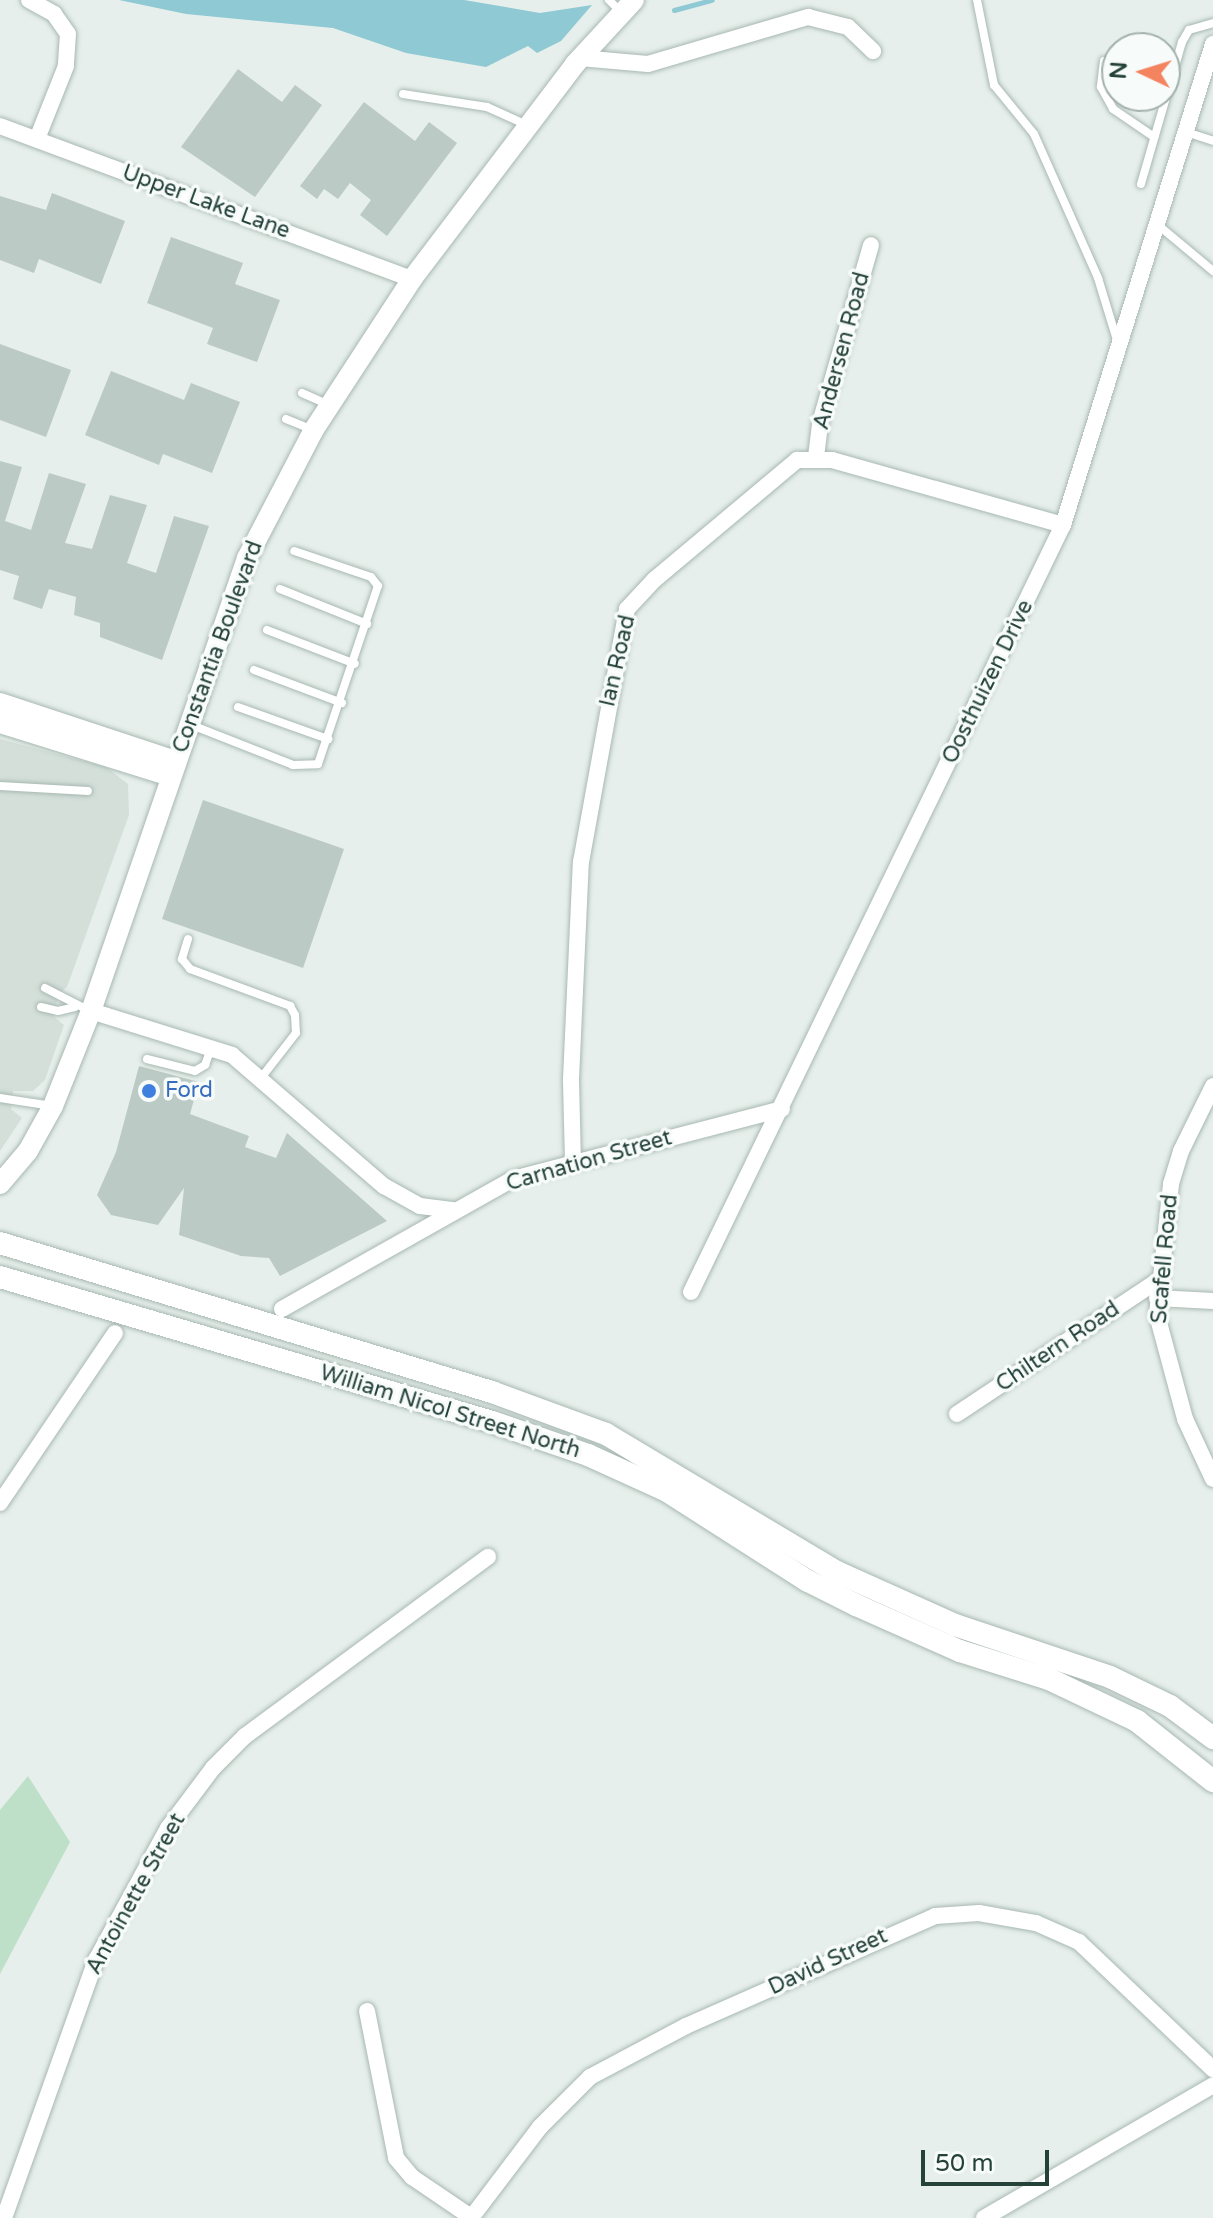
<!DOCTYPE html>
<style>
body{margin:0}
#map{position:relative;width:1213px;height:2218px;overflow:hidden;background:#e6efeb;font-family:"Varela Round",sans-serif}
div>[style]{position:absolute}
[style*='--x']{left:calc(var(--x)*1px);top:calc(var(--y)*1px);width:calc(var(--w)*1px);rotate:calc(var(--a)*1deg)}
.built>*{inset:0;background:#d4dfda}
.green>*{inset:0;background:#bfe0c8}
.water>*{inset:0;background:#8ec9d4}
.stream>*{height:5px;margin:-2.5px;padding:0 2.5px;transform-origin:2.5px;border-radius:2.5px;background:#8ec9d4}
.building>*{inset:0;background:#bbcac4}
.roads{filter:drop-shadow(0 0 2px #a8b8b2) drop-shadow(0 0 2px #a8b8b2)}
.service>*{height:8px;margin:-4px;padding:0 4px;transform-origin:4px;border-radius:4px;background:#fff}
.minor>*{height:16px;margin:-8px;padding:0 8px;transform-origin:8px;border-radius:8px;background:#fff}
.tertiary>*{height:20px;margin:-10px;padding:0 10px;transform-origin:10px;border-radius:10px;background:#fff}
.secondary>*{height:22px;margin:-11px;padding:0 11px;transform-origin:11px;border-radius:11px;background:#fff}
.dots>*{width:22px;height:22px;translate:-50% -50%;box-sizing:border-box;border:4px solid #f7fbf9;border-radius:50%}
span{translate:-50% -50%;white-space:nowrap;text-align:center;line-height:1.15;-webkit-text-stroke:7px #f7fbf9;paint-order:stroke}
.street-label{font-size:22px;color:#24423a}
.shop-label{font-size:22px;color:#366cbe}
.left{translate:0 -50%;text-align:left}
.north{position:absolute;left:1101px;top:32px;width:80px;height:80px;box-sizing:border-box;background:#f7fbf9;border:2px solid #a3b1ad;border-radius:50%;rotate:274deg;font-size:22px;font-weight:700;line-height:32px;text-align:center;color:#24423a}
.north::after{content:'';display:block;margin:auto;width:28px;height:36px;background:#f4845f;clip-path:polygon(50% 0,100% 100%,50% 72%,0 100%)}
.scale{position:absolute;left:921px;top:2150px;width:128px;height:36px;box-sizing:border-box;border:4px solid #24423a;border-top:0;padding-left:10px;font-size:24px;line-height:28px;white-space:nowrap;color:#24423a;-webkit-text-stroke:6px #f7fbf9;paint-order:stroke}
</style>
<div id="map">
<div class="built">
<i style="clip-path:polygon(0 739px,106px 767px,128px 784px,129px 815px,67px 987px,59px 993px,53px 1016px,64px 1025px,45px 1080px,33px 1091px,13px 1091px,11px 1109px,22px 1118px,0 1151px)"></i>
</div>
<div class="green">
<i style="clip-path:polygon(28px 1776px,70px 1842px,0 1974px,0 1810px)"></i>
</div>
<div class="water">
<i style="clip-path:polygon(119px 0,464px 0,540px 13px,592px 5px,561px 41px,537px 53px,528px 46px,486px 67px,406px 53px,333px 28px,186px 14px)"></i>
</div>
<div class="stream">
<i style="--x:674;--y:10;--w:39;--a:-15"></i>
</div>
<div class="building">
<i style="clip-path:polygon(238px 69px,282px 102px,295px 85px,322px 105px,255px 197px,181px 147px)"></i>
<i style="clip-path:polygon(364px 102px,415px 141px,429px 122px,457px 143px,387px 236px,360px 215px,371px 200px,350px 183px,338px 199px,324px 189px,317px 199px,300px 186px)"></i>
<i style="clip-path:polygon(52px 193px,125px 221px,101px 284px,39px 259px,34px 273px,0 260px,0 196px,46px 210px)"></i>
<i style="clip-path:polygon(171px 237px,243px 263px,235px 284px,280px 300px,257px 362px,207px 344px,213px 328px,147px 303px)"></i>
<i style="clip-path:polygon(0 344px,71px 370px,46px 437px,0 420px)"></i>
<i style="clip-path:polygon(111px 371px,184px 400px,191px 383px,240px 402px,212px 473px,163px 454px,159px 465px,85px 435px)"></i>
<i style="clip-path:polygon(0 461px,22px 467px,5px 521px,31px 530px,49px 473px,86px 484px,65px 543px,92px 549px,110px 495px,147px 505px,127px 563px,156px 573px,174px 516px,209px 526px,162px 660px,100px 637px,100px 623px,74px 615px,76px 597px,49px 589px,42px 609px,13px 599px,19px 576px,0 570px)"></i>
<i style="clip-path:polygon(203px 800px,344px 849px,303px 968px,162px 919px)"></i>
<i style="clip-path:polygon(139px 1066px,199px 1082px,190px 1114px,249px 1136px,245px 1147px,276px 1158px,287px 1133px,387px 1221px,280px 1276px,269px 1258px,241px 1256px,179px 1235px,184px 1188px,158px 1225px,111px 1215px,97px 1195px,116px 1152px)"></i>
</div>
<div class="roads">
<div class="service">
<i style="--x:609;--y:0;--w:17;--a:45"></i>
<i style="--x:977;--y:0;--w:87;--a:78.7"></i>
<i style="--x:994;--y:85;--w:63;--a:50.8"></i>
<i style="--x:1034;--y:134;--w:158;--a:66"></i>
<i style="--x:1098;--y:278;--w:65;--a:73"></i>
<i style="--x:1104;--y:61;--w:26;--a:97"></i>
<i style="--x:1101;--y:87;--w:25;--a:61"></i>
<i style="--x:1113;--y:109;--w:50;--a:34.3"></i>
<i style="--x:403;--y:94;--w:85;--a:8.8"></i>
<i style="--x:487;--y:107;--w:44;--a:24.2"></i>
<i style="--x:1186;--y:132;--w:28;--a:18"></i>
<i style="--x:1141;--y:184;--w:148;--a:-73.9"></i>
<i style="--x:1182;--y:42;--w:14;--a:-60"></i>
<i style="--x:1189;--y:30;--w:25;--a:-16"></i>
<i style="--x:1158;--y:225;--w:72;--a:39.9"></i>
<i style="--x:302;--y:393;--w:30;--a:24"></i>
<i style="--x:286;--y:419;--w:29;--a:22"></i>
<i style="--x:280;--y:589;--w:94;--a:21.9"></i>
<i style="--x:267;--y:630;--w:94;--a:21.1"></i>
<i style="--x:254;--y:670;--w:94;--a:20.6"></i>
<i style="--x:238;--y:707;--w:96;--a:19.6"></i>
<i style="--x:189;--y:724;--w:112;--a:21.5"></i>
<i style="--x:293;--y:765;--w:25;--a:-2"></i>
<i style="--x:318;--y:764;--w:188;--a:-71.4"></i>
<i style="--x:378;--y:586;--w:11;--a:-128"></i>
<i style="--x:371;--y:577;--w:81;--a:-161.3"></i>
<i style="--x:0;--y:786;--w:88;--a:3.3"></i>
<i style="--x:188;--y:939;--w:21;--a:107"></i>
<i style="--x:182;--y:959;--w:13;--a:51"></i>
<i style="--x:190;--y:969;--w:107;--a:20.3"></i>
<i style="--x:290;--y:1006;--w:10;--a:61"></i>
<i style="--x:295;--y:1015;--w:18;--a:87"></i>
<i style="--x:296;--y:1033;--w:57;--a:127.9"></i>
<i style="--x:45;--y:988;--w:51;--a:27.1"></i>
<i style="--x:41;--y:1007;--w:17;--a:13"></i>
<i style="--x:58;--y:1011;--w:17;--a:-13"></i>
<i style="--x:147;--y:1059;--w:49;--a:14"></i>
<i style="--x:195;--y:1071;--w:12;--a:-31"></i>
<i style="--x:205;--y:1065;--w:20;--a:-70"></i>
<i style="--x:0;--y:1098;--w:53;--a:8.7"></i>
</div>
<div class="minor">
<i style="--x:29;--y:0;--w:29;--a:29"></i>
<i style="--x:54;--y:14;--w:24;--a:55"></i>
<i style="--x:68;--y:34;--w:32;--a:94"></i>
<i style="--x:66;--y:66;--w:79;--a:111.7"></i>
<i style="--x:580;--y:58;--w:68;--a:5"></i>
<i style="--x:648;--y:64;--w:167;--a:-16.4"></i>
<i style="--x:808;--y:17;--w:41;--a:14"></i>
<i style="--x:848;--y:27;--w:35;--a:44"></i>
<i style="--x:0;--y:126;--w:439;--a:20.4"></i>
<i style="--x:816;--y:457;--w:34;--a:-83"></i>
<i style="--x:820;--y:423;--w:185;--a:-74"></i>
<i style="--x:91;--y:1011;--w:148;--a:17.3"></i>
<i style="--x:232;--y:1055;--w:201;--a:40.8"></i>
<i style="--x:384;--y:1186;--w:41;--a:29.1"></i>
<i style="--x:420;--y:1206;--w:34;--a:7"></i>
<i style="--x:1213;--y:1086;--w:72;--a:116.2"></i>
<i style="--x:1181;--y:1151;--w:34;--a:107"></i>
<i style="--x:1171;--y:1184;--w:132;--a:96.1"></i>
<i style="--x:1157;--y:1315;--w:108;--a:74.9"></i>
<i style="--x:1185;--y:1419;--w:66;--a:65"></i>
<i style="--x:573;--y:1163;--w:84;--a:-91.4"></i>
<i style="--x:571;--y:1079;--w:217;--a:-87.4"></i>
<i style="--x:581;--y:862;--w:257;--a:-79.7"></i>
<i style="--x:627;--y:609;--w:40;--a:-47"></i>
<i style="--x:654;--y:580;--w:187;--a:-40"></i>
<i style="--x:797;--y:460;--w:35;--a:0"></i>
<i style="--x:832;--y:460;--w:240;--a:15.7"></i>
<i style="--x:691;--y:1292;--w:852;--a:-64.13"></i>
<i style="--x:1063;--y:525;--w:504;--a:-72.68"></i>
<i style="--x:1157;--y:1298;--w:56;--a:3.1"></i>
<i style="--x:282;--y:1309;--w:265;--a:-29.4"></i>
<i style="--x:513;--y:1179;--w:278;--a:-14.6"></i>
<i style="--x:957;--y:1414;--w:242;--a:-33.6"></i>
<i style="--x:0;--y:1503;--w:205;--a:-55.9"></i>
<i style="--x:367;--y:2011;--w:150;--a:78.8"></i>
<i style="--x:396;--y:2158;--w:25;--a:50"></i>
<i style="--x:412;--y:2177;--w:71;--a:34.1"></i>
<i style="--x:4;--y:2218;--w:274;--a:-70.4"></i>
<i style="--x:96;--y:1960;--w:150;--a:-61.4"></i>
<i style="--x:168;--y:1828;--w:75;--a:-53.1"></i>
<i style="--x:213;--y:1768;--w:45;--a:-45"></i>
<i style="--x:245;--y:1736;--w:302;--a:-36.4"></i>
<i style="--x:471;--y:2218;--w:114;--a:-52.8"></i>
<i style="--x:540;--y:2127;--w:71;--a:-45"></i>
<i style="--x:590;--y:2077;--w:109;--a:-28"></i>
<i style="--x:686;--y:2026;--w:272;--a:-23.8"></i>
<i style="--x:935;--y:1916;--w:44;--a:-3.9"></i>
<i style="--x:979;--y:1913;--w:58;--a:10"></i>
<i style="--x:1036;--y:1923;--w:47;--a:23.8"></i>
<i style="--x:1079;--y:1942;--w:185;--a:43.5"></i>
<i style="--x:984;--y:2218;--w:265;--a:-30.1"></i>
</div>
<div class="tertiary">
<i style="--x:0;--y:703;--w:184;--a:18.3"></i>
<i style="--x:0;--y:723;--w:178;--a:17.3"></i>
<i style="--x:0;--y:1184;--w:43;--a:-49.7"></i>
<i style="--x:28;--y:1151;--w:51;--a:-60.9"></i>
<i style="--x:53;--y:1106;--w:102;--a:-68.2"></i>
<i style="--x:91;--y:1011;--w:479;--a:-71"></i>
<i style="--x:247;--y:558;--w:143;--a:-62.5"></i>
<i style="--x:313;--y:431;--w:181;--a:-56.9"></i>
<i style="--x:412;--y:279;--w:270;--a:-52.8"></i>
<i style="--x:575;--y:64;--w:87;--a:-47.3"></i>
</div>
<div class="secondary">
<i style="--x:0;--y:1243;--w:514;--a:16.85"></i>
<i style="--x:492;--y:1392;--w:121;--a:20.2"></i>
<i style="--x:606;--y:1434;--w:269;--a:30.9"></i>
<i style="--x:837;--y:1572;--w:129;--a:24.2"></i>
<i style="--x:955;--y:1625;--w:163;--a:18.5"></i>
<i style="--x:1110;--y:1677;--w:67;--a:25.8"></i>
<i style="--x:1170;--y:1706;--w:54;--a:36.7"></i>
<i style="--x:0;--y:1277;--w:513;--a:16.42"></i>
<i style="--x:492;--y:1422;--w:102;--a:19"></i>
<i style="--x:588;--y:1455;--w:87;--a:24.5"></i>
<i style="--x:667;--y:1491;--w:167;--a:32.6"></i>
<i style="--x:808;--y:1581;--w:54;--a:26.6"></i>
<i style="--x:856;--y:1605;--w:114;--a:23.9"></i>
<i style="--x:960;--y:1651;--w:93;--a:17.5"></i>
<i style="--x:1049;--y:1679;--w:98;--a:25.5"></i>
<i style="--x:1137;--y:1721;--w:97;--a:38.3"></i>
</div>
</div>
<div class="dots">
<i style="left:149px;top:1091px;background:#3f7fe0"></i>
</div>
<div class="street-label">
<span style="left:206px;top:202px;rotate:20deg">Upper Lake Lane</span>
<span style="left:842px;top:351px;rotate:-75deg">Andersen Road</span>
<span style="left:218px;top:647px;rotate:-70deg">Constantia Boulevard</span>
<span style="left:618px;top:661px;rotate:-77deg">Ian Road</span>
<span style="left:988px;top:682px;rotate:-64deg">Oosthuizen Drive</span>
<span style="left:589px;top:1161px;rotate:-16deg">Carnation Street</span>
<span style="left:1165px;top:1259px;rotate:-85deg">Scafell Road</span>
<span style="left:1058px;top:1347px;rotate:-34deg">Chiltern Road</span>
<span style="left:450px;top:1412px;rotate:17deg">William Nicol Street North</span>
<span style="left:136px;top:1894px;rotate:-61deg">Antoinette Street</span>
<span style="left:828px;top:1962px;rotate:-25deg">David Street</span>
</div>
<div class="shop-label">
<span class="left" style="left:165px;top:1091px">Ford</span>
</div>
<div class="north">N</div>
<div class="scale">50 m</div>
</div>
